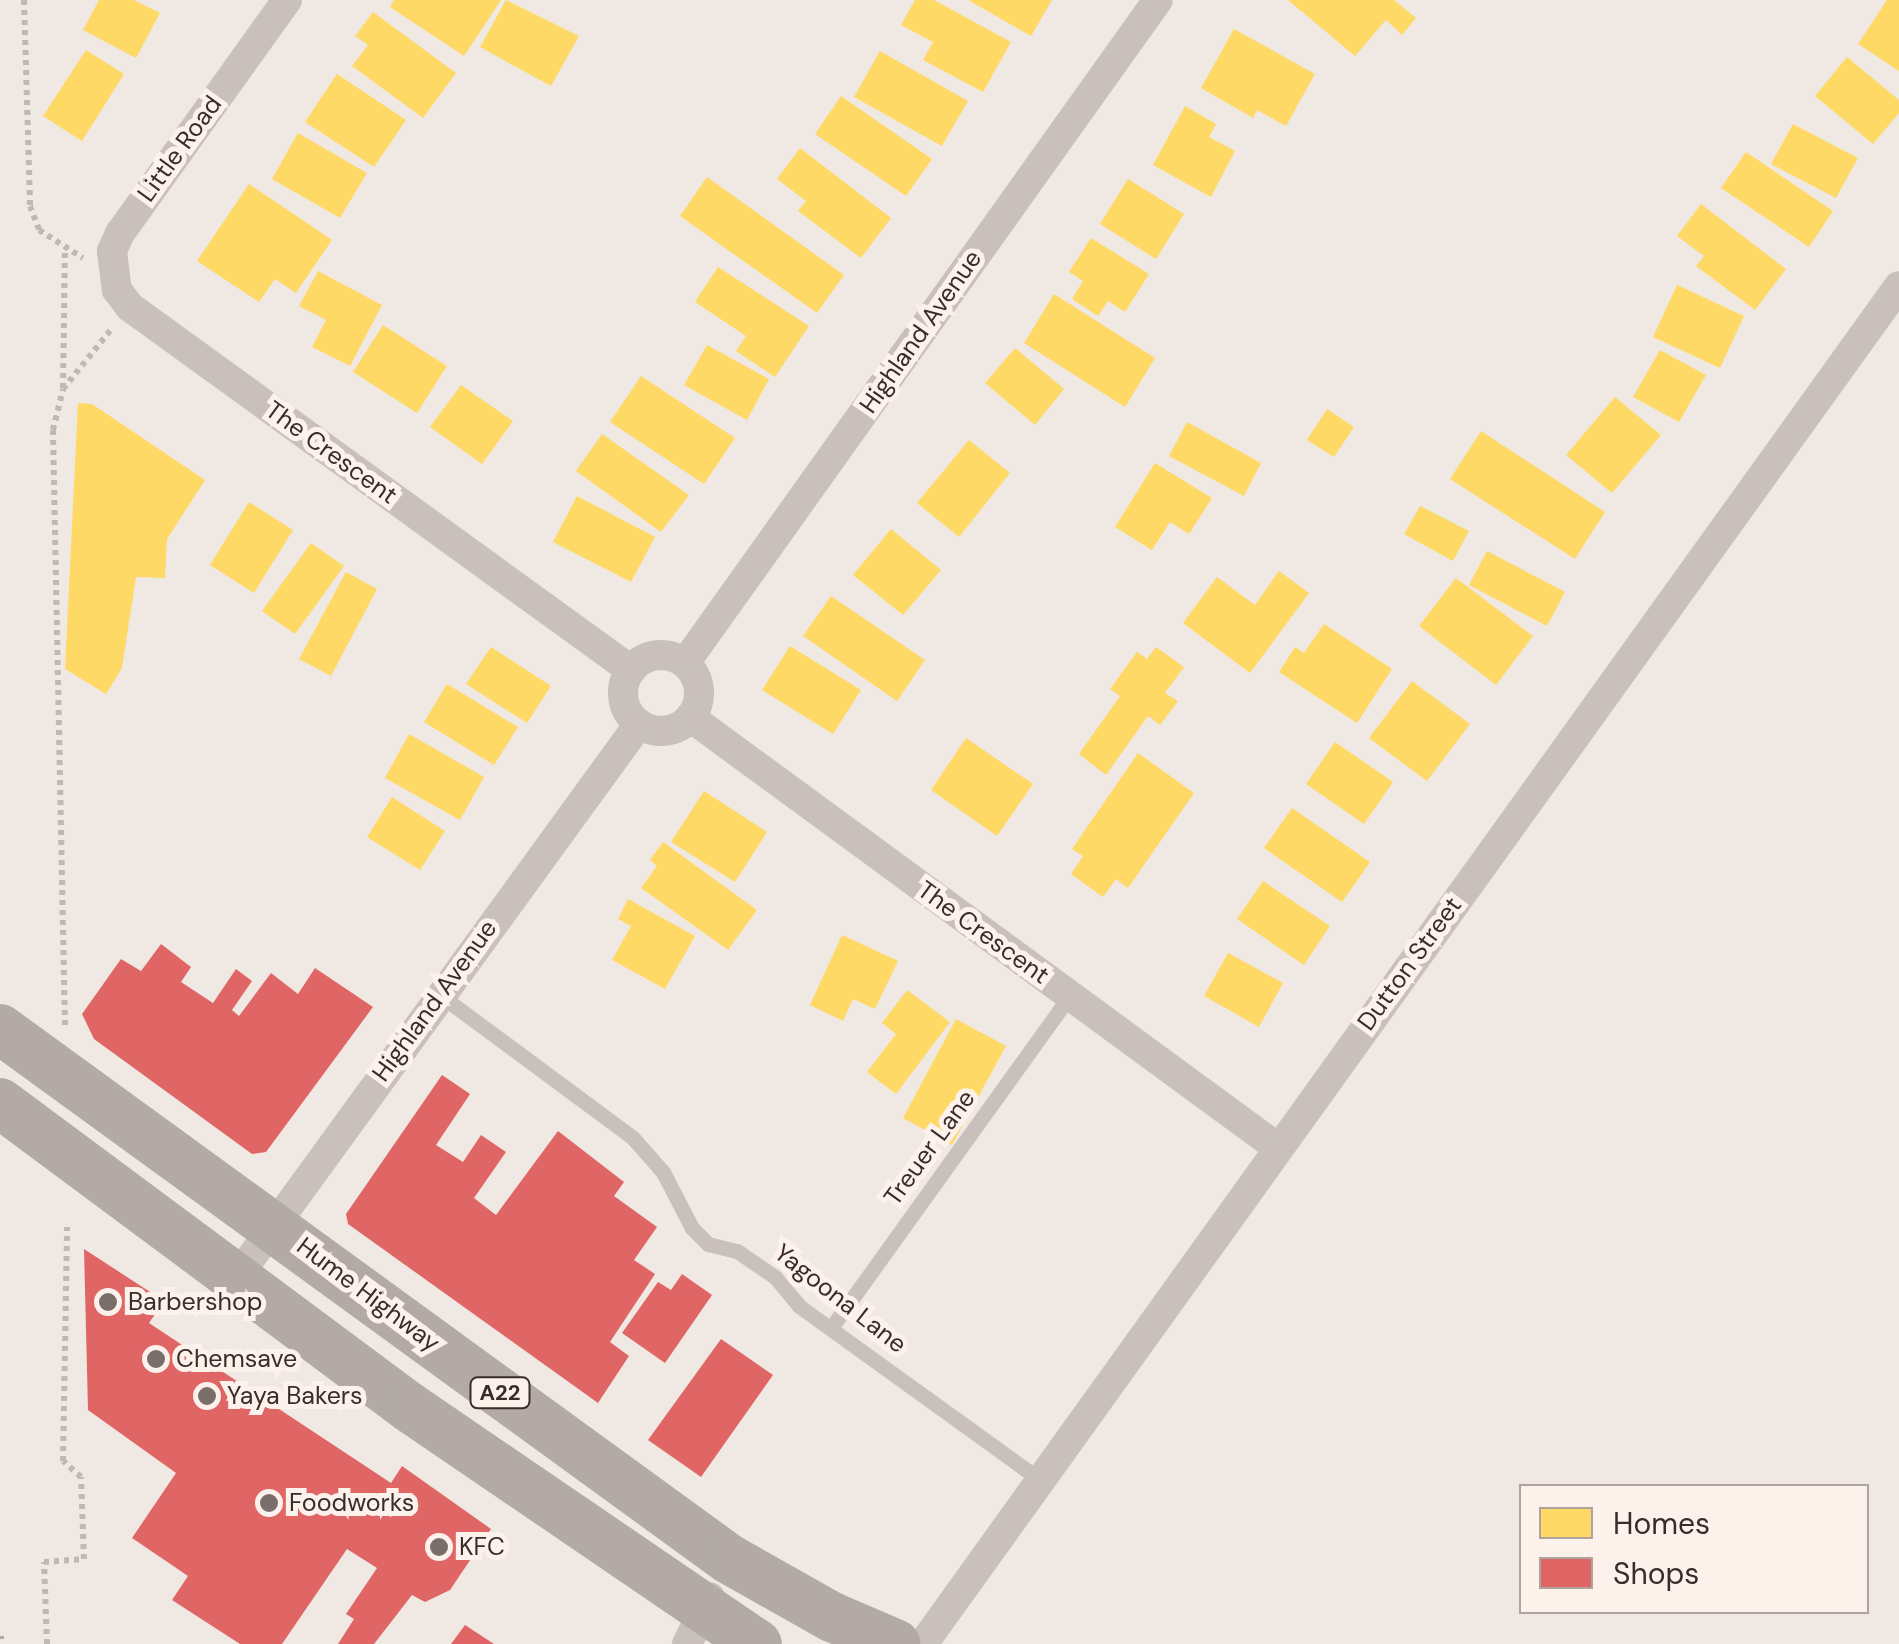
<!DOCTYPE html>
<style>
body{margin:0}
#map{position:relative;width:1899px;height:1644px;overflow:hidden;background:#efe8e3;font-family:"DM Sans",sans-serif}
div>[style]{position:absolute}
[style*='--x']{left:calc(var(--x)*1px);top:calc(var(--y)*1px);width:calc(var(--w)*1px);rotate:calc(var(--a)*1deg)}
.homes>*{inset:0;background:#ffd966}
.shops>*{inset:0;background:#e06666}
.path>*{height:6px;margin-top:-3px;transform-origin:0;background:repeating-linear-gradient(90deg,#c2b8b3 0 5px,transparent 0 10px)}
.service>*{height:15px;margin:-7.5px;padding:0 7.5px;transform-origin:7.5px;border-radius:7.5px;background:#c9c0bb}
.minor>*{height:30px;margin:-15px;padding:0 15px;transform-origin:15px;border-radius:15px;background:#c9c0bb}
.minor>.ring{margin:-15px;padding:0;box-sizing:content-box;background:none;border:30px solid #c9c0bb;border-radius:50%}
.trunk>*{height:50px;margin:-25px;padding:0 25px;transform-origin:25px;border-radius:25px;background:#b3aaa6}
.rail>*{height:8px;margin-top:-4px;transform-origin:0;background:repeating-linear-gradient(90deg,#b1a9a6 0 2.5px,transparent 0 10.5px)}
.dots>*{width:28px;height:28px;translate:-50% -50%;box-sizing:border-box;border:5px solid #fcf2eb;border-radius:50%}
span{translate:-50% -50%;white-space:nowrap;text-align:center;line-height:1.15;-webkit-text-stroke:10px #fcf2eb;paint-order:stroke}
.shield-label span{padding:2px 8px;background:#fcf2eb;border:2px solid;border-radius:8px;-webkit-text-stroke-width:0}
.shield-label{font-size:22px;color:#3b2c29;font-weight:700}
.street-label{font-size:25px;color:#3b2c29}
.poi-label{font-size:25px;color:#3b2c29}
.left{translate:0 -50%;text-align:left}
.legend{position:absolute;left:1519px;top:1484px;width:350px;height:130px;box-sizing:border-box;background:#fcf2eb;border:2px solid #afa39d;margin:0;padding:12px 18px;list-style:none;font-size:30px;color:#3b2c29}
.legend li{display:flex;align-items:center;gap:20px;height:50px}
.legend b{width:50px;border:2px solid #afa39d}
</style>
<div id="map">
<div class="homes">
<i style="clip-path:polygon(99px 0,134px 0,160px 13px,136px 58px,83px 30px)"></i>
<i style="clip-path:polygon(394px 0,501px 0,464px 56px,390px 7px)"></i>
<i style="clip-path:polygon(506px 0,579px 36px,551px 86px,480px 47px)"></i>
<i style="clip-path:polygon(915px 0,934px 0,1011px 42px,983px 92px,923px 60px,933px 42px,901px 25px)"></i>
<i style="clip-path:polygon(968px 0,1052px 0,1031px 36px)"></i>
<i style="clip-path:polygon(1288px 0,1394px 0,1416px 18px,1402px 35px,1386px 20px,1355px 56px)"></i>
<i style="clip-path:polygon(1887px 0,1899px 0,1899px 71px,1858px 44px)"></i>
<i style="clip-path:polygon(373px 12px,456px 73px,423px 118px,352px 66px,368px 45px,355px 36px)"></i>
<i style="clip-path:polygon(1234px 29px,1315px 74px,1286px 126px,1257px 110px,1253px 118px,1201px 88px)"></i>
<i style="clip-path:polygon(86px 50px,124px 74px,82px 141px,43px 116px)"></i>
<i style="clip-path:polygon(880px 51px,968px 101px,942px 146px,854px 97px)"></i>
<i style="clip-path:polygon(1847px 57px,1899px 100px,1899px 113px,1873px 144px,1815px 96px)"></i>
<i style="clip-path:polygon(337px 74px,406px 120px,374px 167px,305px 122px)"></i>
<i style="clip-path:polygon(841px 96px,932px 159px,906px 196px,815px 134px)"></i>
<i style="clip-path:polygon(1185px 106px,1216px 124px,1209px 137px,1235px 151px,1211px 197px,1153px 165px)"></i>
<i style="clip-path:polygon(1793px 124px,1858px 158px,1836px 198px,1771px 164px)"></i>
<i style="clip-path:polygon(298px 133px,367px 173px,340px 218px,272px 179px)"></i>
<i style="clip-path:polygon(800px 148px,891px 218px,861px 258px,798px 211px,806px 201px,777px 179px)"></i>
<i style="clip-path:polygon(1746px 152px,1833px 211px,1809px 247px,1721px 188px)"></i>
<i style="clip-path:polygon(707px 177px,844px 275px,817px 313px,680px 216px)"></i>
<i style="clip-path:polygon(1128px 179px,1184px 214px,1156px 259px,1100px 224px)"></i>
<i style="clip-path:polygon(249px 184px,332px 240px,296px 293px,275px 279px,259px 302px,197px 261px)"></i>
<i style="clip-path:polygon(1701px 204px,1786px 269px,1755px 310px,1696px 266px,1704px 256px,1677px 236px)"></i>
<i style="clip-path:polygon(1091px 238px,1149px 274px,1125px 312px,1108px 301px,1098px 316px,1072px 299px,1083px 281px,1069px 272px)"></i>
<i style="clip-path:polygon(718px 267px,809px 326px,775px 377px,736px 351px,746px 336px,695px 302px)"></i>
<i style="clip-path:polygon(318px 271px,382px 305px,350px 366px,312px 347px,326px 320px,299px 306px)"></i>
<i style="clip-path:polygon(1677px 285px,1744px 316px,1720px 368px,1653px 337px)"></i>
<i style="clip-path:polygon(1054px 294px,1155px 358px,1125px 407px,1024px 343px)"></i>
<i style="clip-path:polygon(383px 325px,447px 366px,417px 413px,353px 372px)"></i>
<i style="clip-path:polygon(707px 345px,769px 379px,747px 420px,684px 385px)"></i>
<i style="clip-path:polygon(1015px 348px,1064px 389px,1035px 425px,985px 383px)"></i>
<i style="clip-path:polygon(1660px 350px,1706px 375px,1679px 422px,1633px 397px)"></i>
<i style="clip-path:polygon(641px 376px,735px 438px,704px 484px,610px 422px)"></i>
<i style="clip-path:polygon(461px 385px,513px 421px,482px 464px,430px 427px)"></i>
<i style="clip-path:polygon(1615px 397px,1661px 435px,1612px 493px,1566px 455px)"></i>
<i style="clip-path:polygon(78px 403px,92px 404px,205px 480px,167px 539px,165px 578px,136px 577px,122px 668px,106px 694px,65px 669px)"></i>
<i style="clip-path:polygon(1327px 409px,1354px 427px,1334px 457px,1307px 440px)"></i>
<i style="clip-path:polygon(1187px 422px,1261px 463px,1244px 496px,1169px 456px)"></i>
<i style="clip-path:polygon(1481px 431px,1605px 512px,1575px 559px,1450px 479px)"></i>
<i style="clip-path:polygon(602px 434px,689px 495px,661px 532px,576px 471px)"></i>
<i style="clip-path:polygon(969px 440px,1010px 473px,959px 537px,917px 503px)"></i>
<i style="clip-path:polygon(1155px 463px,1212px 498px,1189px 534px,1170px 522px,1152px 550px,1115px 527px)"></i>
<i style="clip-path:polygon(577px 496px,655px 537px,631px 582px,553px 542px)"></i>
<i style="clip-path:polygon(249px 502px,293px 530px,254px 593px,210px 565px)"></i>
<i style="clip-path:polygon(1420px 506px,1469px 531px,1453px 561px,1404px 534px)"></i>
<i style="clip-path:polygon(891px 529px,941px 570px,903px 615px,853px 575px)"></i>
<i style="clip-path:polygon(311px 543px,344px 566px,295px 634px,262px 611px)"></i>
<i style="clip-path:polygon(1487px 551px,1565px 592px,1547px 626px,1469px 585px)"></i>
<i style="clip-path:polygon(1279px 571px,1309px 593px,1250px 673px,1183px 623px,1217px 577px,1255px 605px)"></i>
<i style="clip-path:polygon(346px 572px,377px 589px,331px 676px,299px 659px)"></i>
<i style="clip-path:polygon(1456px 578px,1533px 636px,1496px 685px,1419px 626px)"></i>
<i style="clip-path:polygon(831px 596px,925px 660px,897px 701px,803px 636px)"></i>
<i style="clip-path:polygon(1324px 624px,1392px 669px,1357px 723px,1279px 672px,1295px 647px,1304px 653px)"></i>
<i style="clip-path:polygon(790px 646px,861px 690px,833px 734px,762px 690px)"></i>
<i style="clip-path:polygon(491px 647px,551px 686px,527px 723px,466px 684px)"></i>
<i style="clip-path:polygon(1156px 647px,1184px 667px,1165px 693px,1178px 701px,1160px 725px,1148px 716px,1106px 775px,1079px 754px,1120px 696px,1110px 689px,1137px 652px,1147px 659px)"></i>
<i style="clip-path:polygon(1412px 681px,1470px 724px,1427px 781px,1369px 738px)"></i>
<i style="clip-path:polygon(447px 684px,518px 727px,494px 765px,424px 722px)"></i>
<i style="clip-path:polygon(409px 734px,484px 777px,460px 820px,385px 778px)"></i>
<i style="clip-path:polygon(966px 738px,1033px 784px,997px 836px,931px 790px)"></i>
<i style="clip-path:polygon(1335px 742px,1393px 782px,1364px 824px,1306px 784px)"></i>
<i style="clip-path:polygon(1138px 753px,1194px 793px,1128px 888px,1116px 879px,1103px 897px,1071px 874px,1083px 856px,1072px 849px)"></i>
<i style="clip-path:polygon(704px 791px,767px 832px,735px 882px,671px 842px)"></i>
<i style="clip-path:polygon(392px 797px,445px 831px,420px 870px,367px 837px)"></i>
<i style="clip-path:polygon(1292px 808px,1370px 862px,1342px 902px,1264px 848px)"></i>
<i style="clip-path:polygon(663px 842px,757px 910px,728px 950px,641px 888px,657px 866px,650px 860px)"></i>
<i style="clip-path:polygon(1263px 881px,1330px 926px,1304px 965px,1237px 919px)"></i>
<i style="clip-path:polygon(628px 899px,695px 936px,665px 989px,612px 960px,631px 926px,618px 919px)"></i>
<i style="clip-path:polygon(842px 935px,898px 961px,875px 1009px,853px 999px,843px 1021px,810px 1005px)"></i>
<i style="clip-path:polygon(1228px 953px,1283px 983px,1259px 1027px,1204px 996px)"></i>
<i style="clip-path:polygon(907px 990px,950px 1022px,896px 1094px,867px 1072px,896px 1034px,882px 1023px)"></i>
<i style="clip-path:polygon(956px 1019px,1006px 1046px,952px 1145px,903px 1118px)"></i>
</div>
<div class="shops">
<i style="clip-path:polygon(161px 944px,191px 967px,181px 982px,213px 1003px,236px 969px,252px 981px,232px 1010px,239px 1016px,271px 973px,298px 994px,315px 968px,373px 1007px,266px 1152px,252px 1154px,94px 1039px,82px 1014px,121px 959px,141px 971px)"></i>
<i style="clip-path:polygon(442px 1075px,470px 1094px,436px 1145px,463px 1162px,481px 1135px,506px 1152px,474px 1198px,496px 1215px,558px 1131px,624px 1182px,614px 1196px,657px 1227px,634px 1260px,655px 1274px,610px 1342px,629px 1356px,598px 1403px,348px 1224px,346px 1214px)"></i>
<i style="clip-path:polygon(84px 1249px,164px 1301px,149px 1323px,391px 1483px,402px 1466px,491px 1529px,450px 1590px,425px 1602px,412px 1595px,374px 1644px,338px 1644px,354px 1619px,346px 1614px,377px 1568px,347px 1549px,282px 1644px,240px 1644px,172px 1600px,188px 1576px,132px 1538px,176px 1473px,88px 1410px)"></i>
<i style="clip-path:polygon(682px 1274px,712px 1295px,665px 1363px,622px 1333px,658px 1282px,671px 1290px)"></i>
<i style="clip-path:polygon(721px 1339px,773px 1375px,701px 1477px,648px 1440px)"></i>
<i style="clip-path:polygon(465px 1625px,494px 1644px,451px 1644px)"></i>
</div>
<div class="path">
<i style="--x:24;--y:0;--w:206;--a:88.3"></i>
<i style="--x:30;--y:206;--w:26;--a:69"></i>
<i style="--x:39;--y:230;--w:52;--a:32.5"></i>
<i style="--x:63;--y:388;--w:138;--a:-89.2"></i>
<i style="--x:65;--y:1025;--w:595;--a:-91.16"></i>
<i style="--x:53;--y:430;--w:42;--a:-76.3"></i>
<i style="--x:63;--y:389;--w:75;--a:-51"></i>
<i style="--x:47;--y:1644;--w:82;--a:-92.1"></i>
<i style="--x:44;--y:1562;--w:40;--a:-4.3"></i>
<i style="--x:84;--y:1559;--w:82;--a:-92.1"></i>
<i style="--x:81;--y:1477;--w:24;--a:-138"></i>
<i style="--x:63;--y:1461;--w:234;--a:-89"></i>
</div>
<div class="service">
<i style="--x:440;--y:995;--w:240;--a:36.5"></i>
<i style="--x:633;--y:1138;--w:45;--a:48.6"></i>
<i style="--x:663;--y:1172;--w:63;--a:62.6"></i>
<i style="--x:692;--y:1228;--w:23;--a:45"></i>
<i style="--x:708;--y:1244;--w:30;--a:14"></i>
<i style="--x:737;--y:1251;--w:46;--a:34.4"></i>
<i style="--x:775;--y:1277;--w:38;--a:50"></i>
<i style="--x:799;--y:1306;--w:299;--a:35.8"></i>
<i style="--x:831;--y:1328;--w:408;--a:-54.3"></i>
</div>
<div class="minor">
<i style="--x:287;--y:0;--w:287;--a:125.6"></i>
<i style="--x:120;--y:233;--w:20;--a:114"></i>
<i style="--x:112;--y:251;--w:39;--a:83"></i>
<i style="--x:117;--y:290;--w:21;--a:53"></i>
<i style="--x:130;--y:307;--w:619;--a:35.93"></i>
<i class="ring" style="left:623px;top:655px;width:46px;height:46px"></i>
<i style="--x:685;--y:663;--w:814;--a:-54.5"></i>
<i style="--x:690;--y:717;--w:729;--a:36.24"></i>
<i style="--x:234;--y:1281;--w:689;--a:-53.98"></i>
<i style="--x:687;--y:1644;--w:52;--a:-63.9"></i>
<i style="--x:923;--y:1644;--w:1672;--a:-54.3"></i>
</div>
<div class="trunk">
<i style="--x:0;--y:1029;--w:901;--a:36.02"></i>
<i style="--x:729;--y:1559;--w:118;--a:29.4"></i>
<i style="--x:832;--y:1617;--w:69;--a:23.2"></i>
<i style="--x:0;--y:1103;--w:510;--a:36.62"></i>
<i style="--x:409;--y:1407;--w:421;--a:34.3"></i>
</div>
<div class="rail">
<i style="--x:0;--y:1636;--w:8;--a:90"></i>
</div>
<div class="dots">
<i style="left:108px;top:1302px;background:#7a6e6a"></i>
<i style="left:156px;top:1359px;background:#7a6e6a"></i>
<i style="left:207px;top:1396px;background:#7a6e6a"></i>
<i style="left:269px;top:1503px;background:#7a6e6a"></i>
<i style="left:439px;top:1547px;background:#7a6e6a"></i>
</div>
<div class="shield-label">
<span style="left:500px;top:1393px">A22</span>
</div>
<div class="street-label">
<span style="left:180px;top:149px;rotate:-54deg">Little Road</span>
<span style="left:921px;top:332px;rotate:-55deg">Highland Avenue</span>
<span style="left:331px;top:453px;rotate:36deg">The Crescent</span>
<span style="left:983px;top:933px;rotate:36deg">The Crescent</span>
<span style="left:1410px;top:964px;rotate:-54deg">Dutton Street</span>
<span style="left:435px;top:1001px;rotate:-54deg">Highland Avenue</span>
<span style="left:930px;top:1148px;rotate:-54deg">Treuer Lane</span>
<span style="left:368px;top:1295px;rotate:37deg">Hume Highway</span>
<span style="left:840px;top:1299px;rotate:38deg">Yagoona Lane</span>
</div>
<div class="poi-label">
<span class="left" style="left:128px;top:1302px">Barbershop</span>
<span class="left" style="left:176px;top:1359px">Chemsave</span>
<span class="left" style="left:227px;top:1396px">Yaya Bakers</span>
<span class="left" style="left:289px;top:1503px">Foodworks</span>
<span class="left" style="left:459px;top:1547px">KFC</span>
</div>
<ul class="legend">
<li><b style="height:28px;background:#ffd966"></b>Homes</li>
<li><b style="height:28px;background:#e06666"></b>Shops</li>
</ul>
</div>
